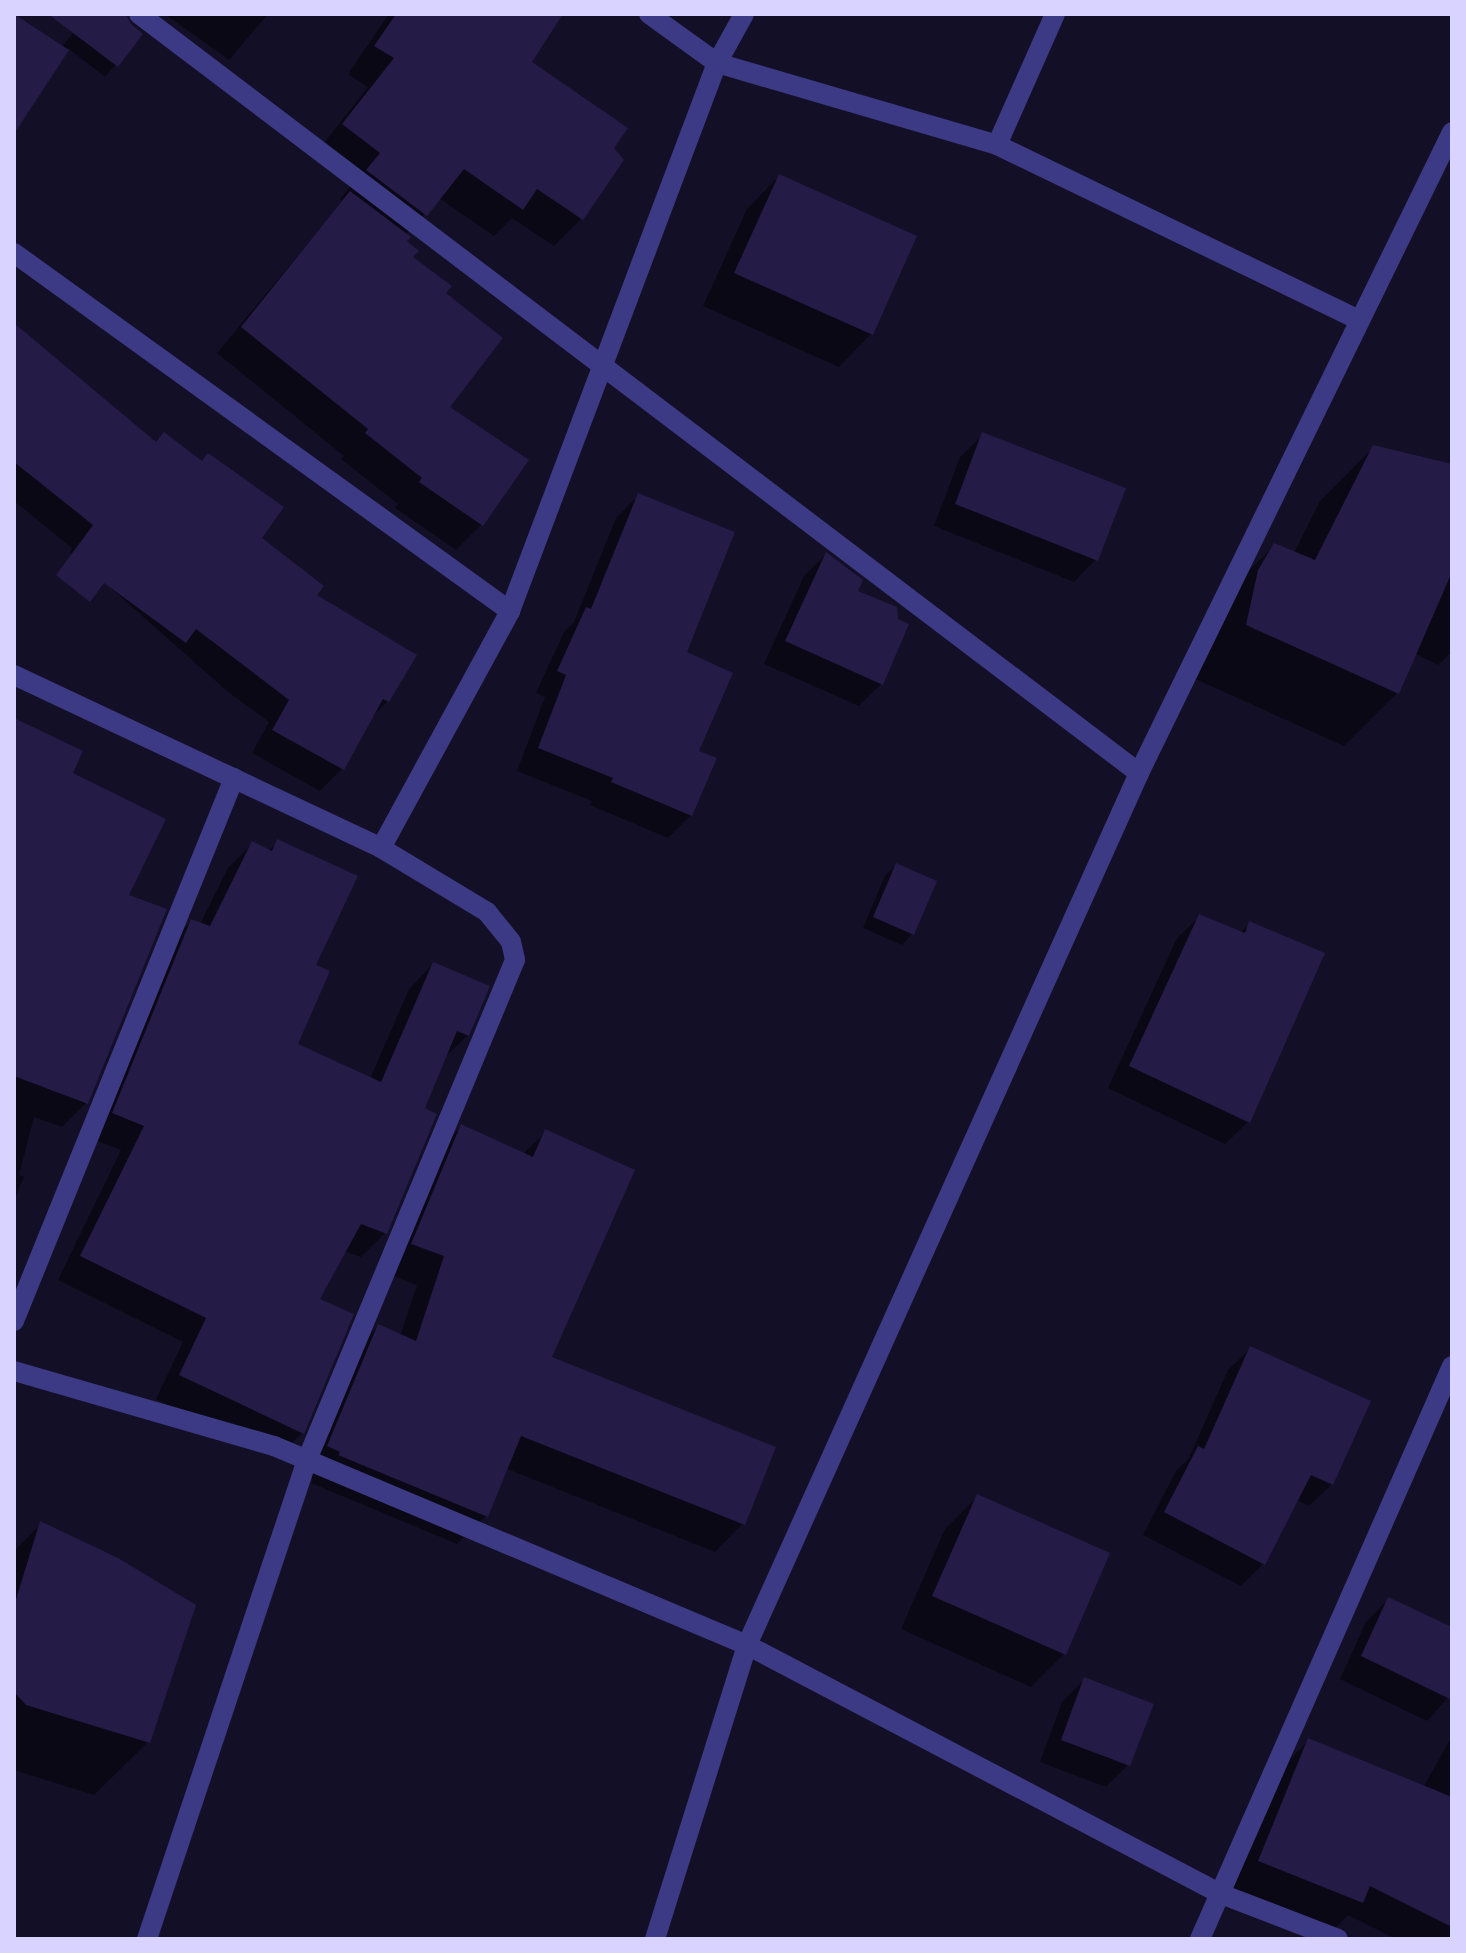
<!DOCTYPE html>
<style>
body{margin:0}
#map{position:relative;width:1466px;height:1953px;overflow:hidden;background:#130f26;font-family:"Fira Sans Condensed",sans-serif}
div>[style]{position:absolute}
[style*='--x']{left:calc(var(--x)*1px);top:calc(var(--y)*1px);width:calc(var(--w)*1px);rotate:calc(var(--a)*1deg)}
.shadow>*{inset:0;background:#0007}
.building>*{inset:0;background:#241b47}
.minor>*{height:20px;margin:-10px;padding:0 10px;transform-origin:10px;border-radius:10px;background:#3d3a85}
span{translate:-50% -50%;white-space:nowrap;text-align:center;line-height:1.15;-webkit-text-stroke:7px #130f26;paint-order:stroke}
.frame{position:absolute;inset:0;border:16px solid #d9d4ff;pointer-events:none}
</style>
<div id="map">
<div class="shadow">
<i style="clip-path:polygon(88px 14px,117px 14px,141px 34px,105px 77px,68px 48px,14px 129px,14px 17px,61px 48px)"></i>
<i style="clip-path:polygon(165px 14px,268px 14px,229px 60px)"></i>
<i style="clip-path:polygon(389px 14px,561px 14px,529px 63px,611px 148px,581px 219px,554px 246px,512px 218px,494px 236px,439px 198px,405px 235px,410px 258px,443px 293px,447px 407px,482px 524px,456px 550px,395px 508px,398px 504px,341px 459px,344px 456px,217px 353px,343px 201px,340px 199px,354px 182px,316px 153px,368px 87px,348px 74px)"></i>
<i style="clip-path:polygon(779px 176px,915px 237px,871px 334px,839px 367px,703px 306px,747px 209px)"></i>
<i style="clip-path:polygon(14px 324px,154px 444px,164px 434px,314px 596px,388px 701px,370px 719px,342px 769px,320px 791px,252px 753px,269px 722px,227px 691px,70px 552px,72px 548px,14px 501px)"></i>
<i style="clip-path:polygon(983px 435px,1096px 559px,1074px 582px,934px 526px,960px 457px)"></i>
<i style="clip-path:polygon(1374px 447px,1452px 467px,1452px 652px,1438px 665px,1414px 653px,1397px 693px,1344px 746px,1193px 678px,1221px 598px,1275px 545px,1294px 553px,1320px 501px)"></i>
<i style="clip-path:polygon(638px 496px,685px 653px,696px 752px,691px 815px,668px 838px,590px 805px,592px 801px,517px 771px,545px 697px,536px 693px,564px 632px,574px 622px,616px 518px)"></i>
<i style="clip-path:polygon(826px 554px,855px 592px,881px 684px,859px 706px,764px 664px,804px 576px)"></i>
<i style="clip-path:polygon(14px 721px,70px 774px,126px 896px,86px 1103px,62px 1127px,34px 1117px,19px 1175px,24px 1177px,14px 1201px)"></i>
<i style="clip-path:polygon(278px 842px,313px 966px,295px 1045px,370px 1079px,409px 989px,433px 964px,468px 1035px,443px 1059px,423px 1109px,385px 1233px,361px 1257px,344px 1251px,317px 1300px,351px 1315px,302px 1433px,278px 1457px,156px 1399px,183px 1342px,58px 1280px,121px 1150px,89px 1138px,167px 945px,192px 921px,200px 924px,228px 868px,252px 844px,268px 851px)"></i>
<i style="clip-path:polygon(896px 865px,912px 934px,902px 945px,863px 928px,885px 876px)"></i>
<i style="clip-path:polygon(1200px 916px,1240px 933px,1250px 923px,1248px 1122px,1225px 1144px,1108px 1088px,1177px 938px)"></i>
<i style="clip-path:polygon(461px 1127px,523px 1154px,546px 1132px,549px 1359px,743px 1523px,715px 1552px,505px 1468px,486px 1516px,457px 1544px,311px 1483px,313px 1480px,300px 1474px,350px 1355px,378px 1326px,400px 1336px,417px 1285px,384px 1272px,433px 1155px)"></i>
<i style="clip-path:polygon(1251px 1348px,1332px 1484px,1309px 1506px,1296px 1500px,1263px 1564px,1241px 1586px,1143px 1535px,1176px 1471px,1189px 1458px,1228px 1370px)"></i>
<i style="clip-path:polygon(977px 1497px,1064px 1654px,1031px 1687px,901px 1629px,945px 1529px)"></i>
<i style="clip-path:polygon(41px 1524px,148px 1742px,94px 1795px,14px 1770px,14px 1551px)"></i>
<i style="clip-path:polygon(1389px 1599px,1452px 1630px,1452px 1693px,1427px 1721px,1340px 1679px,1366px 1622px)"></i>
<i style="clip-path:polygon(1084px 1680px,1128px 1765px,1106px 1787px,1040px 1762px,1062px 1702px)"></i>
<i style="clip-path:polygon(1452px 1736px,1452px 1939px,1396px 1939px,1348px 1915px,1334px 1929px,1233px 1888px,1282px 1767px,1309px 1740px,1423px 1788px)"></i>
</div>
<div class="building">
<i style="clip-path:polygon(14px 14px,69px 50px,14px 134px)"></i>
<i style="clip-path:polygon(48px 14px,126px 14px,131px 24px,143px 34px,118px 67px)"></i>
<i style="clip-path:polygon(396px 14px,563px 14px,532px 62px,628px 128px,614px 148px,624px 160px,583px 220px,537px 189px,523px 210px,464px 169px,427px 216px,366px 170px,380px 153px,342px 124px,394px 58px,374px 46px)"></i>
<i style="clip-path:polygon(779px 174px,917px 236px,873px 335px,734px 273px)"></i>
<i style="clip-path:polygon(350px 191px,411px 237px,407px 241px,419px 251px,413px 257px,452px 286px,446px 293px,503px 338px,450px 407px,529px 460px,483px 526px,419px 482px,422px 478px,365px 433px,368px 429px,241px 327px)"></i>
<i style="clip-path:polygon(14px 323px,156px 442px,164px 432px,202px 461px,208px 453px,284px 507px,262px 538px,324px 586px,317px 595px,417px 655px,389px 702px,383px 699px,344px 770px,272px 730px,289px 700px,196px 629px,186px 643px,104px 583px,90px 602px,56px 575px,93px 525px,14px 462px)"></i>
<i style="clip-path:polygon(982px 432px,1126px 488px,1098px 561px,955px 504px)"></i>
<i style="clip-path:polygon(1373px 445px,1452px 464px,1452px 572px,1399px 694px,1246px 625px,1258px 570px,1274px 543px,1315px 560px)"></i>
<i style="clip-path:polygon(638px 493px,735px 532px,687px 652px,733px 673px,699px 751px,717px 758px,692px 816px,611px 782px,613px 778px,538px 748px,566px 675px,557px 671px,586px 607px,591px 609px)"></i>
<i style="clip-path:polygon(826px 552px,863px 580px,858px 591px,897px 607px,898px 619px,909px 624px,883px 685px,785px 641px)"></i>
<i style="clip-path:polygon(14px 718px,83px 751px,73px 773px,166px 819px,129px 895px,167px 909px,88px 1104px,14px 1076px)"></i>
<i style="clip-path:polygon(277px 839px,358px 876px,316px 965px,330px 971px,298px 1044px,381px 1082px,433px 962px,490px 986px,469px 1036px,457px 1031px,425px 1108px,437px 1114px,387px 1234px,361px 1224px,320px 1299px,354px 1314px,304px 1434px,179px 1375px,206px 1318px,80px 1256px,144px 1126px,112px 1113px,191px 919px,210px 926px,252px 841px,272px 851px)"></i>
<i style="clip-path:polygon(896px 863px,937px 881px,914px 935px,873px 917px)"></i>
<i style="clip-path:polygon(1199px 914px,1245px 933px,1249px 921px,1325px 953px,1250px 1123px,1129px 1066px)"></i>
<i style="clip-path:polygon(461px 1124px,533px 1157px,545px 1129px,635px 1170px,552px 1357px,776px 1447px,745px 1525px,521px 1436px,488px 1517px,338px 1455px,340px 1452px,327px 1446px,378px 1324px,416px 1341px,444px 1256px,411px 1244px)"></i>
<i style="clip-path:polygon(1250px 1346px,1371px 1401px,1333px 1485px,1311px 1475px,1265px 1565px,1164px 1512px,1198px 1446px,1204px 1449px)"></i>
<i style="clip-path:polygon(977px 1494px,1110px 1553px,1066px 1655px,932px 1596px)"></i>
<i style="clip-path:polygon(40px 1521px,118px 1558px,196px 1605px,150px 1743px,26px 1705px,14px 1692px,14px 1606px)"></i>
<i style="clip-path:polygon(1388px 1597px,1452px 1627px,1452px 1700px,1361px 1656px)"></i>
<i style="clip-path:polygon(1084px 1677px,1154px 1704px,1130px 1766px,1061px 1740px)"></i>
<i style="clip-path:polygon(1308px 1738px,1452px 1797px,1452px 1927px,1370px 1886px,1363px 1903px,1258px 1861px)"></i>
</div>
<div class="minor">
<i style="--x:139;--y:14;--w:1255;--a:37.2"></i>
<i style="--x:649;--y:14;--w:84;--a:35.8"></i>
<i style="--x:717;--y:63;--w:292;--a:16.3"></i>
<i style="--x:997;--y:145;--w:402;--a:25.8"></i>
<i style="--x:997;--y:145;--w:143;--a:-66.1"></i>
<i style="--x:14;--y:253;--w:612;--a:35.82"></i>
<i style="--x:14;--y:675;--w:406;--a:25.2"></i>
<i style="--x:381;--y:848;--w:124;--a:31.1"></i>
<i style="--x:487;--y:912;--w:38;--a:51"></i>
<i style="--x:511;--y:942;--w:18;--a:77"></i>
<i style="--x:515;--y:960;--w:542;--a:112.59"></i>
<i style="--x:307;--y:1460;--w:505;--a:108.47"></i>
<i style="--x:381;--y:848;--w:270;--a:-61.4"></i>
<i style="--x:510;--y:611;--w:586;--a:-69.31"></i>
<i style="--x:717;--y:63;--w:56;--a:-61.1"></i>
<i style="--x:14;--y:1321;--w:586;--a:-67.94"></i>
<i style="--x:14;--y:1371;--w:271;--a:16.1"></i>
<i style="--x:274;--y:1446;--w:513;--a:22.82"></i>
<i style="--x:747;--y:1645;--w:535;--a:27.71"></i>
<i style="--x:1221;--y:1894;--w:125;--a:21"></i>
<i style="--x:655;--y:1939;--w:308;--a:-72.6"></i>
<i style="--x:747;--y:1645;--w:956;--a:-65.79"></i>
<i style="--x:1139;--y:773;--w:713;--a:-63.97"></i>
<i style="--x:1200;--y:1939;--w:626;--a:-66.26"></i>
</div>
<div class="frame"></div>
</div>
